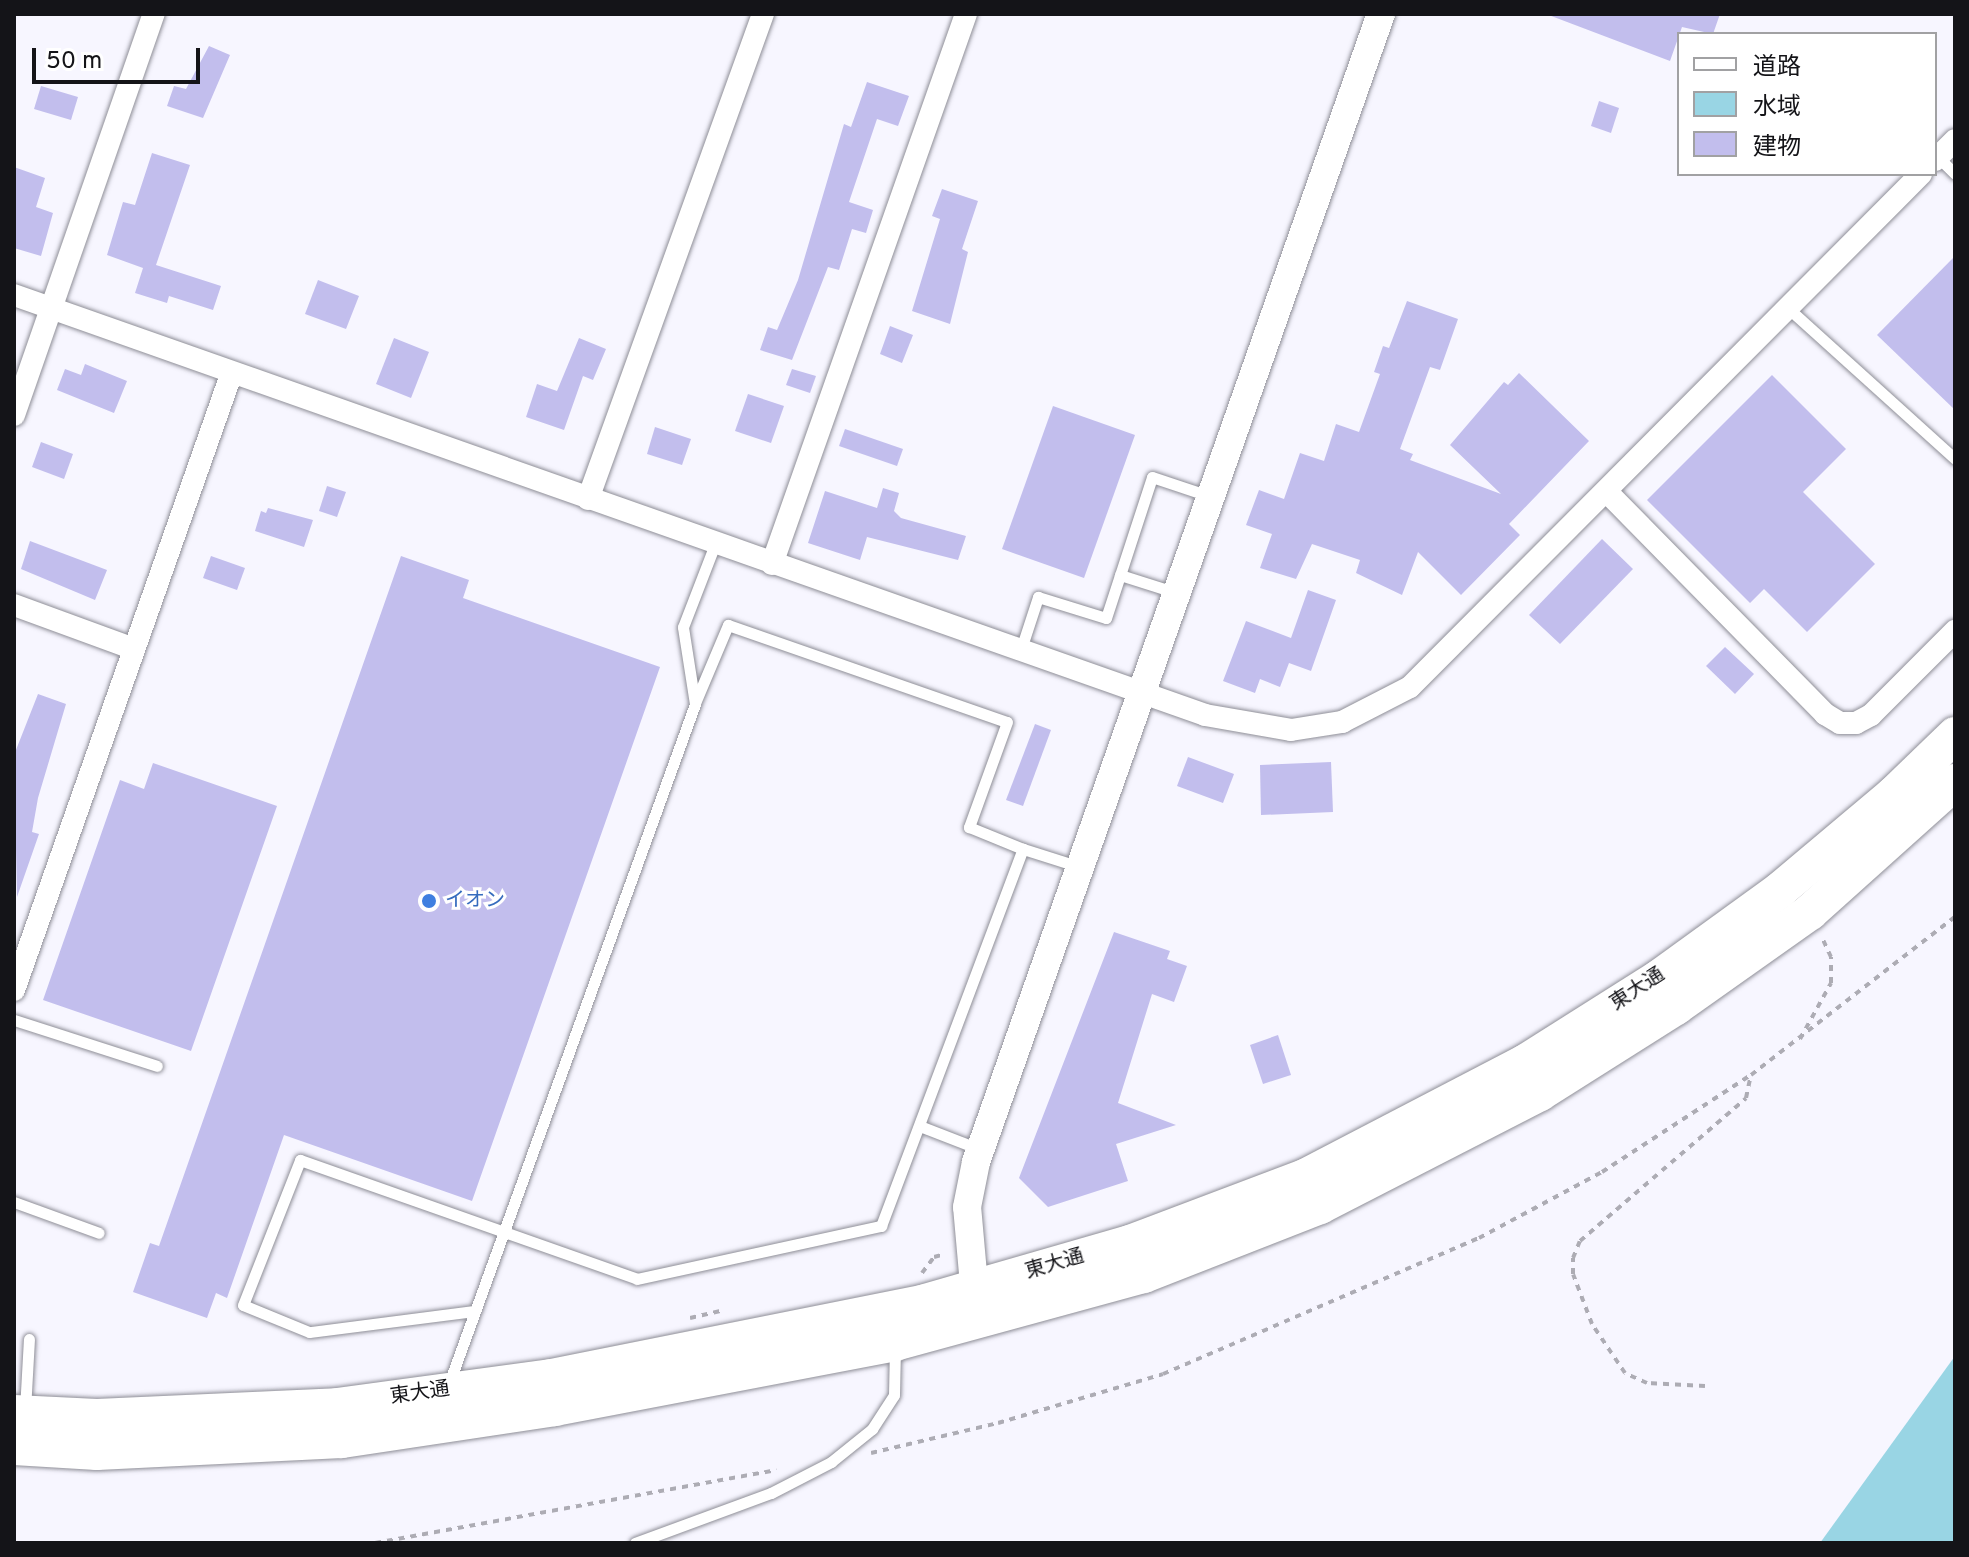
<!DOCTYPE html>
<meta charset="utf-8">
<style>
body{margin:0}
#map{position:relative;width:1969px;height:1557px;overflow:hidden;background:#f7f6ff;font-family:Overpass,"Noto Sans JP",sans-serif}
div>[style]{position:absolute}
[style*='--x']{left:calc(var(--x)*1px);top:calc(var(--y)*1px);width:calc(var(--w)*1px);rotate:calc(var(--a)*1deg)}
.water>*{inset:0;background:#99d5e4}
.building>*{inset:0;background:#c2beed}
.path>*{height:4px;margin-top:-2px;transform-origin:0;background:repeating-linear-gradient(90deg,#adacb4 0 6px,transparent 0 12px)}
.roads{filter:drop-shadow(0 0 2px #8e8e97) drop-shadow(0 0 2px #8e8e97)}
.service>*{height:11px;margin:-5.5px;padding:0 5.5px;transform-origin:5.5px;border-radius:5.5px;background:#fff}
.minor>*{height:22px;margin:-11px;padding:0 11px;transform-origin:11px;border-radius:11px;background:#fff}
.tertiary>*{height:28px;margin:-14px;padding:0 14px;transform-origin:14px;border-radius:14px;background:#fff}
.trunk>*{height:36px;margin:-18px;padding:0 18px;transform-origin:18px;border-radius:18px;background:#fff}
.dots>*{width:22px;height:22px;translate:-50% -50%;box-sizing:border-box;border:4px solid #fff;border-radius:50%}
span{translate:-50% -50%;white-space:nowrap;text-align:center;line-height:1.15;-webkit-text-stroke:6px #fff;paint-order:stroke}
.shop-label{font-size:20px;color:#366cbe}
.left{translate:0 -50%;text-align:left}
.street-label{font-size:20px;color:#141418}
.frame{position:absolute;inset:0;border:16px solid #141418;pointer-events:none}
.legend{position:absolute;left:1677px;top:32px;width:260px;height:144px;box-sizing:border-box;background:#fff;border:2px solid #a1a1a3;margin:0;padding:10px 14px;list-style:none;font-size:24px;color:#141418}
.legend li{display:flex;align-items:center;gap:16px;height:40px}
.legend b{width:40px;border:2px solid #a1a1a3}
.scale{position:absolute;left:32px;top:48px;width:168px;height:36px;box-sizing:border-box;border:4px solid #141418;border-top:0;padding-left:10px;font-size:24px;line-height:28px;white-space:nowrap;color:#141418;-webkit-text-stroke:6px #fff;paint-order:stroke}
</style>
<div id="map">
<div class="water">
<i style="clip-path:polygon(1955px 1356px,1955px 1543px,1820px 1543px)"></i>
</div>
<div class="building">
<i style="clip-path:polygon(1546px 14px,1720px 14px,1713px 34px,1682px 27px,1670px 61px)"></i>
<i style="clip-path:polygon(209px 46px,230px 55px,203px 118px,167px 106px,174px 86px,186px 89px)"></i>
<i style="clip-path:polygon(867px 82px,909px 96px,898px 126px,877px 119px,849px 202px,873px 210px,866px 233px,852px 229px,839px 270px,828px 267px,792px 360px,760px 350px,768px 327px,777px 330px,798px 280px,844px 124px,851px 127px)"></i>
<i style="clip-path:polygon(41px 86px,78px 97px,71px 120px,34px 109px)"></i>
<i style="clip-path:polygon(1599px 101px,1619px 108px,1611px 133px,1591px 126px)"></i>
<i style="clip-path:polygon(152px 153px,190px 165px,156px 265px,221px 286px,213px 310px,169px 296px,167px 303px,135px 293px,143px 268px,107px 255px,123px 202px,135px 205px)"></i>
<i style="clip-path:polygon(14px 167px,45px 178px,36px 207px,53px 213px,41px 256px,14px 248px)"></i>
<i style="clip-path:polygon(942px 189px,978px 201px,962px 249px,968px 252px,950px 324px,912px 311px,940px 219px,932px 216px)"></i>
<i style="clip-path:polygon(1955px 256px,1955px 410px,1877px 335px)"></i>
<i style="clip-path:polygon(318px 280px,359px 296px,346px 329px,305px 314px)"></i>
<i style="clip-path:polygon(1407px 301px,1458px 319px,1440px 370px,1430px 367px,1400px 449px,1413px 454px,1410px 460px,1501px 494px,1450px 445px,1504px 382px,1508px 385px,1519px 373px,1589px 441px,1509px 524px,1520px 535px,1461px 595px,1418px 552px,1402px 595px,1356px 573px,1360px 560px,1312px 544px,1296px 579px,1260px 568px,1272px 534px,1246px 525px,1259px 490px,1284px 499px,1300px 453px,1324px 461px,1336px 424px,1359px 432px,1380px 374px,1374px 372px,1383px 346px,1389px 348px)"></i>
<i style="clip-path:polygon(890px 326px,913px 335px,902px 363px,880px 354px)"></i>
<i style="clip-path:polygon(394px 338px,429px 352px,411px 398px,376px 384px)"></i>
<i style="clip-path:polygon(579px 338px,606px 349px,593px 380px,583px 376px,564px 430px,526px 417px,537px 384px,557px 391px)"></i>
<i style="clip-path:polygon(85px 364px,127px 381px,114px 413px,57px 390px,65px 369px,81px 375px)"></i>
<i style="clip-path:polygon(792px 369px,816px 376px,810px 393px,786px 385px)"></i>
<i style="clip-path:polygon(1772px 375px,1846px 449px,1803px 492px,1875px 564px,1807px 632px,1764px 589px,1750px 603px,1647px 500px)"></i>
<i style="clip-path:polygon(748px 394px,784px 406px,771px 443px,735px 431px)"></i>
<i style="clip-path:polygon(1053px 406px,1135px 435px,1084px 578px,1002px 549px)"></i>
<i style="clip-path:polygon(655px 427px,691px 439px,682px 465px,647px 454px)"></i>
<i style="clip-path:polygon(845px 429px,903px 449px,897px 466px,839px 446px)"></i>
<i style="clip-path:polygon(41px 442px,73px 454px,64px 479px,32px 467px)"></i>
<i style="clip-path:polygon(327px 486px,346px 492px,337px 517px,319px 511px)"></i>
<i style="clip-path:polygon(883px 488px,899px 493px,894px 511px,901px 518px,966px 536px,958px 560px,867px 537px,860px 560px,808px 543px,825px 491px,877px 508px)"></i>
<i style="clip-path:polygon(268px 508px,313px 520px,304px 547px,255px 531px,261px 511px,266px 513px)"></i>
<i style="clip-path:polygon(1602px 539px,1633px 569px,1560px 644px,1529px 615px)"></i>
<i style="clip-path:polygon(30px 541px,107px 570px,95px 600px,21px 569px)"></i>
<i style="clip-path:polygon(211px 556px,245px 568px,237px 590px,203px 578px)"></i>
<i style="clip-path:polygon(401px 556px,469px 580px,463px 598px,660px 667px,472px 1201px,284px 1135px,227px 1298px,216px 1293px,207px 1318px,133px 1292px,150px 1243px,159px 1246px)"></i>
<i style="clip-path:polygon(1308px 590px,1336px 600px,1311px 671px,1289px 663px,1280px 687px,1260px 679px,1255px 693px,1223px 681px,1246px 621px,1291px 638px)"></i>
<i style="clip-path:polygon(1725px 647px,1754px 674px,1735px 694px,1706px 666px)"></i>
<i style="clip-path:polygon(38px 694px,66px 704px,38px 798px,32px 832px,39px 834px,17px 897px,14px 755px)"></i>
<i style="clip-path:polygon(1035px 724px,1051px 730px,1023px 806px,1006px 800px)"></i>
<i style="clip-path:polygon(1188px 757px,1234px 774px,1223px 803px,1177px 786px)"></i>
<i style="clip-path:polygon(1331px 762px,1333px 812px,1261px 815px,1260px 765px)"></i>
<i style="clip-path:polygon(153px 763px,277px 806px,191px 1051px,43px 1000px,120px 780px,144px 789px)"></i>
<i style="clip-path:polygon(1114px 932px,1170px 951px,1167px 959px,1187px 966px,1174px 1002px,1152px 994px,1118px 1103px,1176px 1125px,1116px 1144px,1128px 1181px,1048px 1207px,1019px 1178px)"></i>
<i style="clip-path:polygon(1278px 1035px,1291px 1075px,1263px 1084px,1250px 1045px)"></i>
</div>
<div class="path">
<i style="--x:1800;--y:1039;--w:64;--a:-61"></i>
<i style="--x:1831;--y:983;--w:26;--a:-90"></i>
<i style="--x:1831;--y:957;--w:21;--a:-115"></i>
<i style="--x:922;--y:1273;--w:20;--a:-53"></i>
<i style="--x:934;--y:1257;--w:11;--a:-15"></i>
<i style="--x:690;--y:1318;--w:31;--a:-13"></i>
<i style="--x:1705;--y:1386;--w:58;--a:-177"></i>
<i style="--x:1647;--y:1383;--w:24;--a:-156"></i>
<i style="--x:1625;--y:1373;--w:59;--a:-124"></i>
<i style="--x:1592;--y:1324;--w:53;--a:-110.8"></i>
<i style="--x:1573;--y:1274;--w:16;--a:-90"></i>
<i style="--x:1573;--y:1258;--w:18;--a:-68"></i>
<i style="--x:1580;--y:1241;--w:219;--a:-40.7"></i>
<i style="--x:1746;--y:1098;--w:24;--a:-78"></i>
<i style="--x:871;--y:1453;--w:130;--a:-13.3"></i>
<i style="--x:998;--y:1423;--w:172;--a:-16.5"></i>
<i style="--x:1163;--y:1374;--w:344;--a:-23.3"></i>
<i style="--x:1479;--y:1238;--w:140;--a:-28.2"></i>
<i style="--x:1602;--y:1172;--w:178;--a:-33.1"></i>
<i style="--x:1751;--y:1075;--w:258;--a:-37.8"></i>
<i style="--x:375;--y:1543;--w:408;--a:-10.3"></i>
</div>
<div class="roads">
<div class="service">
<i style="--x:1938;--y:157;--w:24;--a:45"></i>
<i style="--x:1788;--y:308;--w:225;--a:42.1"></i>
<i style="--x:1120;--y:575;--w:60;--a:17.5"></i>
<i style="--x:1021;--y:649;--w:55;--a:-71.9"></i>
<i style="--x:1038;--y:597;--w:71;--a:17.2"></i>
<i style="--x:1106;--y:618;--w:148;--a:-71.9"></i>
<i style="--x:1152;--y:477;--w:60;--a:18.4"></i>
<i style="--x:695;--y:703;--w:85;--a:-67.1"></i>
<i style="--x:728;--y:625;--w:295;--a:19.2"></i>
<i style="--x:1007;--y:722;--w:112;--a:109.9"></i>
<i style="--x:969;--y:827;--w:58;--a:22.2"></i>
<i style="--x:14;--y:1020;--w:150;--a:17.8"></i>
<i style="--x:920;--y:1126;--w:63;--a:21.3"></i>
<i style="--x:14;--y:1202;--w:90;--a:20"></i>
<i style="--x:474;--y:1311;--w:166;--a:172.7"></i>
<i style="--x:309;--y:1332;--w:71;--a:-157.8"></i>
<i style="--x:243;--y:1305;--w:156;--a:-68.5"></i>
<i style="--x:300;--y:1160;--w:357;--a:19.4"></i>
<i style="--x:637;--y:1279;--w:250;--a:-12.3"></i>
<i style="--x:881;--y:1226;--w:403;--a:-69.4"></i>
<i style="--x:1023;--y:849;--w:60;--a:17.5"></i>
<i style="--x:448;--y:1386;--w:725;--a:-70.09"></i>
<i style="--x:695;--y:704;--w:78;--a:-98.9"></i>
<i style="--x:683;--y:627;--w:89;--a:-68.9"></i>
<i style="--x:25;--y:1410;--w:71;--a:-86.8"></i>
<i style="--x:635;--y:1543;--w:145;--a:-20.2"></i>
<i style="--x:771;--y:1493;--w:68;--a:-27.3"></i>
<i style="--x:831;--y:1462;--w:53;--a:-38.8"></i>
<i style="--x:872;--y:1429;--w:40;--a:-57.1"></i>
<i style="--x:894;--y:1395;--w:46;--a:-88.8"></i>
</div>
<div class="minor">
<i style="--x:1935;--y:160;--w:28;--a:-45"></i>
<i style="--x:14;--y:295;--w:1263;--a:19.42"></i>
<i style="--x:1205;--y:715;--w:87;--a:9.9"></i>
<i style="--x:1291;--y:730;--w:52;--a:-8.9"></i>
<i style="--x:1342;--y:722;--w:76;--a:-27.2"></i>
<i style="--x:1410;--y:687;--w:724;--a:-45.11"></i>
<i style="--x:14;--y:415;--w:425;--a:-70.8"></i>
<i style="--x:1606;--y:491;--w:313;--a:45.5"></i>
<i style="--x:1825;--y:714;--w:17;--a:31"></i>
<i style="--x:1840;--y:723;--w:16;--a:0"></i>
<i style="--x:1856;--y:723;--w:17;--a:-28"></i>
<i style="--x:1871;--y:715;--w:119;--a:-45"></i>
<i style="--x:588;--y:499;--w:516;--a:-70.16"></i>
<i style="--x:772;--y:564;--w:583;--a:-70.57"></i>
<i style="--x:14;--y:605;--w:128;--a:20.1"></i>
<i style="--x:14;--y:990;--w:655;--a:-70.57"></i>
</div>
<div class="tertiary">
<i style="--x:976;--y:1307;--w:100;--a:-95.1"></i>
<i style="--x:967;--y:1207;--w:46;--a:-78.7"></i>
<i style="--x:976;--y:1162;--w:1217;--a:-70.57"></i>
</div>
<div class="trunk">
<i style="--x:14;--y:1413;--w:83;--a:2.8"></i>
<i style="--x:97;--y:1417;--w:240;--a:-2.6"></i>
<i style="--x:337;--y:1406;--w:216;--a:-7.7"></i>
<i style="--x:551;--y:1377;--w:381;--a:-11.3"></i>
<i style="--x:925;--y:1302;--w:213;--a:-16.1"></i>
<i style="--x:1130;--y:1243;--w:189;--a:-20.7"></i>
<i style="--x:1307;--y:1176;--w:245;--a:-27.5"></i>
<i style="--x:1524;--y:1063;--w:161;--a:-32.3"></i>
<i style="--x:1660;--y:977;--w:148;--a:-35.9"></i>
<i style="--x:1780;--y:890;--w:149;--a:-40.1"></i>
<i style="--x:1894;--y:794;--w:85;--a:-44"></i>
<i style="--x:14;--y:1447;--w:83;--a:3.4"></i>
<i style="--x:97;--y:1452;--w:245;--a:-2.8"></i>
<i style="--x:342;--y:1440;--w:215;--a:-8.5"></i>
<i style="--x:555;--y:1408;--w:346;--a:-10.8"></i>
<i style="--x:895;--y:1343;--w:258;--a:-15.3"></i>
<i style="--x:1144;--y:1275;--w:189;--a:-21.4"></i>
<i style="--x:1320;--y:1206;--w:247;--a:-27.2"></i>
<i style="--x:1540;--y:1093;--w:161;--a:-32.3"></i>
<i style="--x:1676;--y:1007;--w:164;--a:-35.3"></i>
<i style="--x:1810;--y:912;--w:195;--a:-41.9"></i>
</div>
</div>
<div class="dots">
<i style="left:429px;top:901px;background:#3f7fe0"></i>
</div>
<div class="shop-label">
<span class="left" style="left:445px;top:901px">イオン</span>
</div>
<div class="street-label">
<span style="left:1638px;top:990px;rotate:-33deg">東大通</span>
<span style="left:1055px;top:1265px;rotate:-16deg">東大通</span>
<span style="left:420px;top:1394px;rotate:-8deg">東大通</span>
</div>
<div class="frame"></div>
<ul class="legend">
<li><b style="height:10px;background:#fff"></b>道路</li>
<li><b style="height:22px;background:#99d5e4"></b>水域</li>
<li><b style="height:22px;background:#c2beed"></b>建物</li>
</ul>
<div class="scale">50 m</div>
</div>
